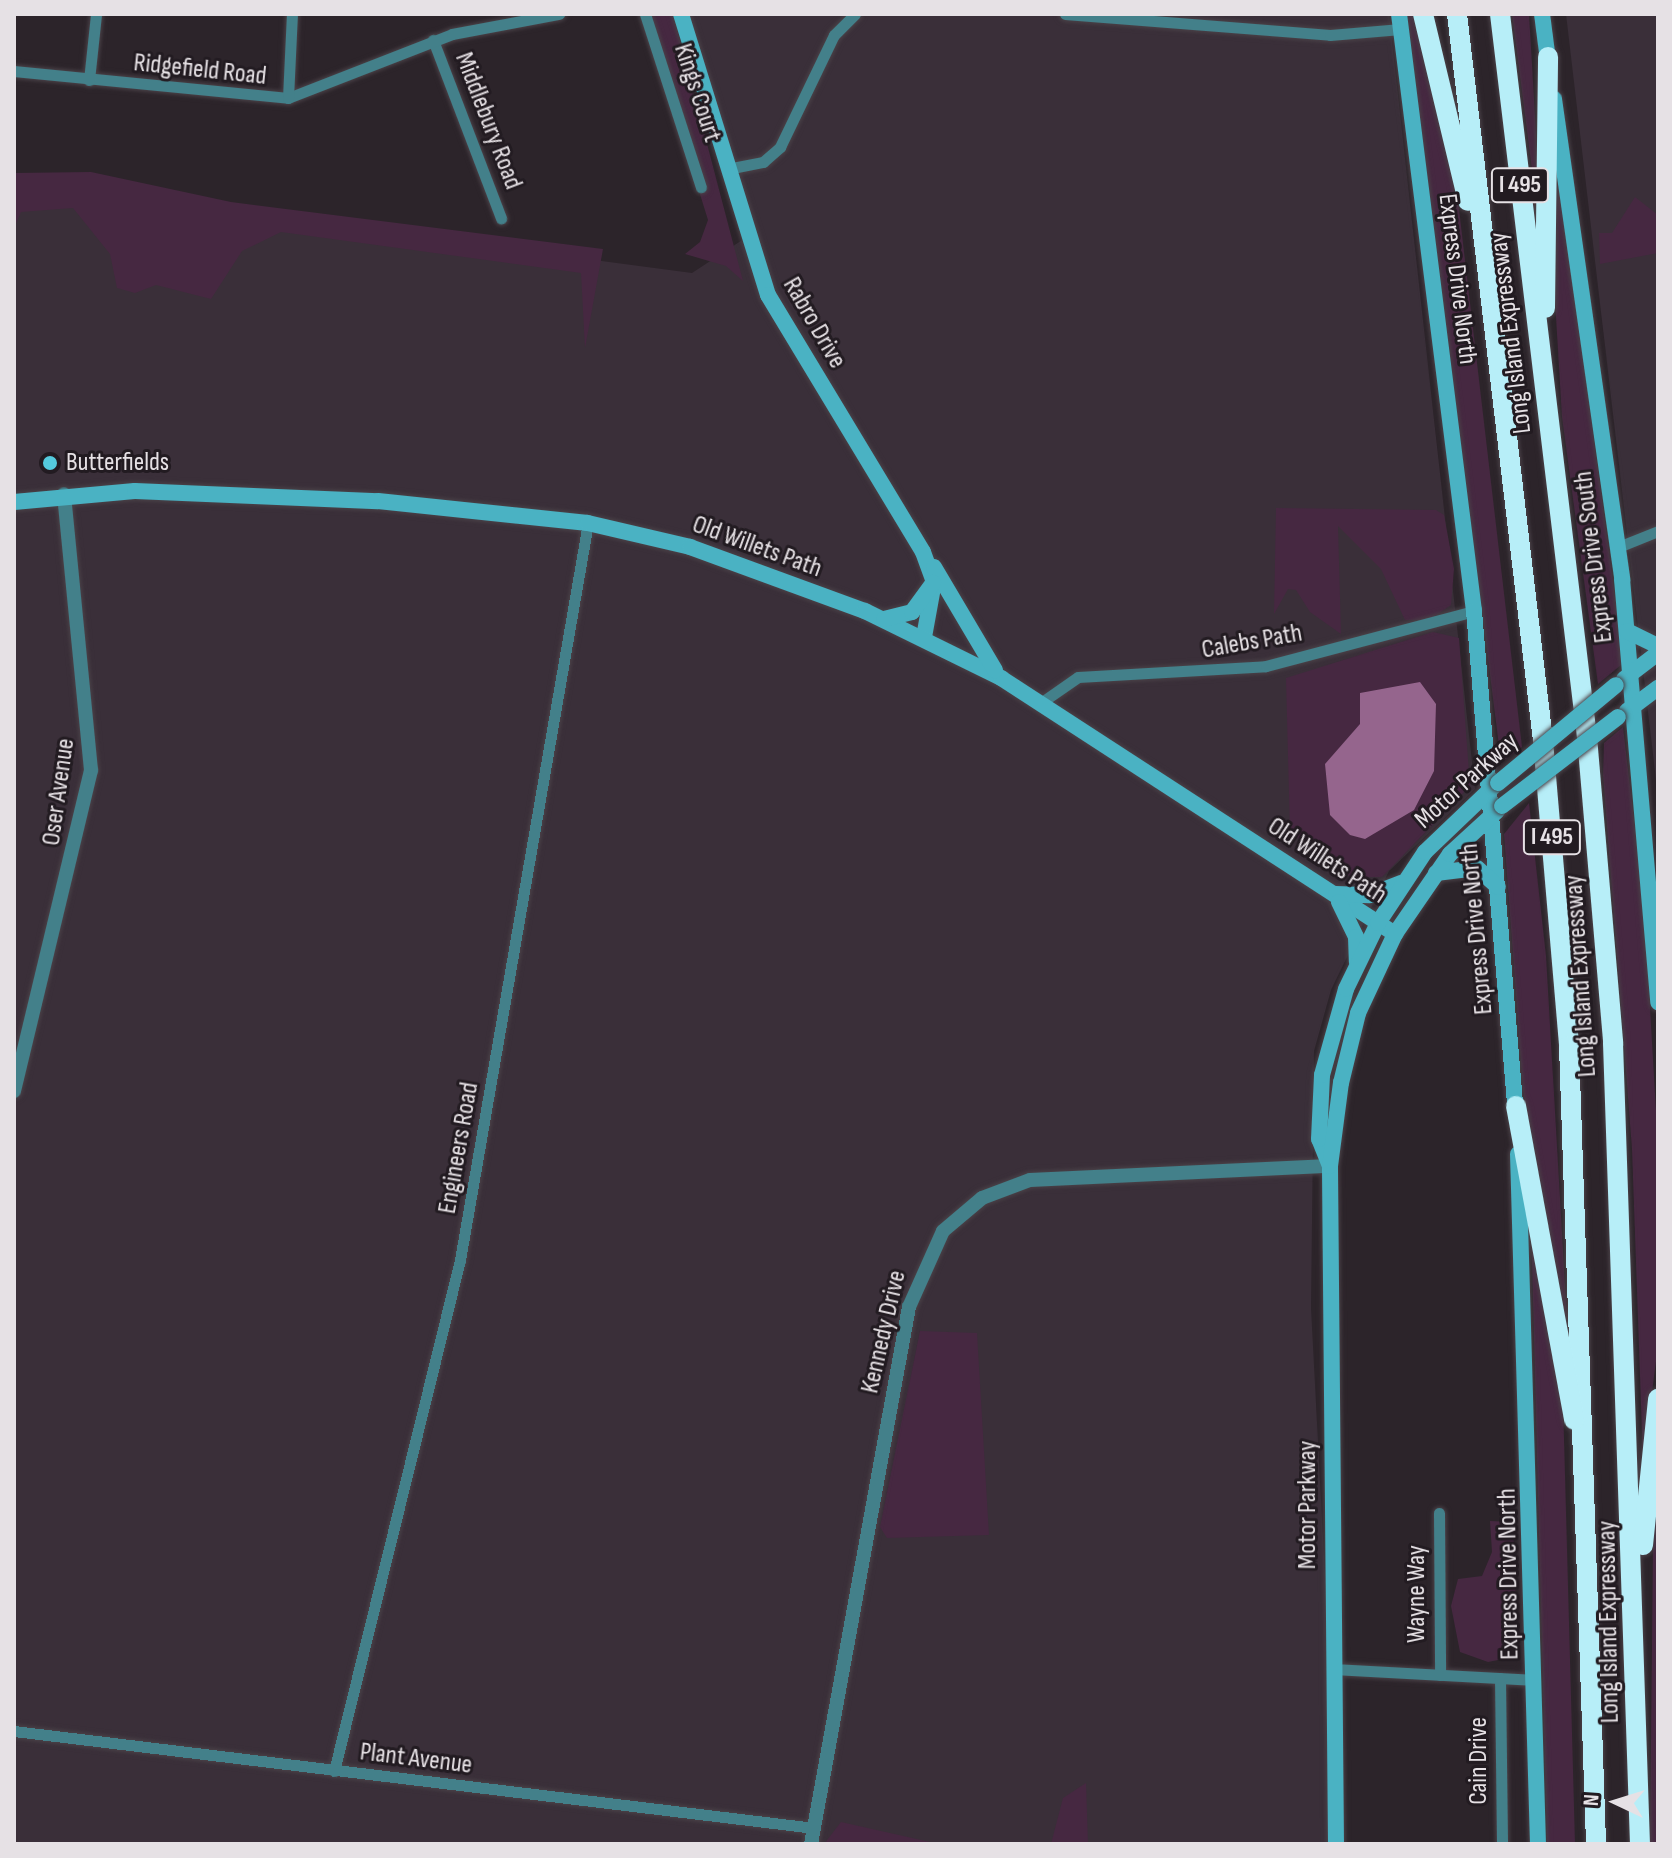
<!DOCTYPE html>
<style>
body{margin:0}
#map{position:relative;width:1672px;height:1858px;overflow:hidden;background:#2c242a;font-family:"Sofia Sans Condensed",sans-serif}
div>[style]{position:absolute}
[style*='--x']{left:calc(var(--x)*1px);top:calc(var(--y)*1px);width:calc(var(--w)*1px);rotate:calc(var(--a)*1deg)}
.built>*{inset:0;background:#3a2f39}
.green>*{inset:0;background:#462841}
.water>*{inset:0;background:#95658d}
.roads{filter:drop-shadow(0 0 2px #4a4248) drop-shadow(0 0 2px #4a4248)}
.minor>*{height:11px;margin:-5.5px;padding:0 5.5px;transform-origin:5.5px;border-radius:5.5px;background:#43808a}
.tertiary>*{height:14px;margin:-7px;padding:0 7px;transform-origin:7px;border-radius:7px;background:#43808a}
.secondary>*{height:16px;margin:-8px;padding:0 8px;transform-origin:8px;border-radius:8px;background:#4ab2c3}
.motorway>*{height:20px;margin:-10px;padding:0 10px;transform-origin:10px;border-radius:10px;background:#b7eef8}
.bridges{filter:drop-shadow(0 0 2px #4a4248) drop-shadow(0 0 2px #4a4248)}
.secondary-bridge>*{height:16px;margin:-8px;padding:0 8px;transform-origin:8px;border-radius:8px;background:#4ab2c3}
.dots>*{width:22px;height:22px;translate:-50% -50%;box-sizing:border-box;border:4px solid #221b21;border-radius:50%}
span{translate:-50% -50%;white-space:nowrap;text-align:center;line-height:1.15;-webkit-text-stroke:6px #221b21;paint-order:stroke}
.shield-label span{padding:2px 6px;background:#221b21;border:2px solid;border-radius:6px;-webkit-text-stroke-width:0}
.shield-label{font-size:24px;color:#e6e1e5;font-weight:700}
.street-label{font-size:26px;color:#e6e1e5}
.poi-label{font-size:26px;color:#e6e1e5}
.left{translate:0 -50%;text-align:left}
.frame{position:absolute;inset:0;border:16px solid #e6e1e5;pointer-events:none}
.north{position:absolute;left:1576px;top:1762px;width:80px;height:80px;-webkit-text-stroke:6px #221b21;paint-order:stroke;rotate:274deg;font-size:22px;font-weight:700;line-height:32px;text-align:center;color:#e6e1e5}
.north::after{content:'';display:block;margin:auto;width:28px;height:36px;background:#e6e1e5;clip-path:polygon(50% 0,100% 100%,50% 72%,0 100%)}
</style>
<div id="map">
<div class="built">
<i style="clip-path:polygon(689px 14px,1389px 14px,1475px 789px,1389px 871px,1331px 990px,1314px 1051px,1311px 1308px,1339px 1844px,14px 1844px,14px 183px,692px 273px,750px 235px)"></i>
<i style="clip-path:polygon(1566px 14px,1658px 14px,1658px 797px)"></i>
</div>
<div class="green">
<i style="clip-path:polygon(644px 14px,673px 14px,743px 281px,726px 266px,685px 254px,700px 242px,708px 220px)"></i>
<i style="clip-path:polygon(1407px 14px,1417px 14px,1459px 209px,1522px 747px,1501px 762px)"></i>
<i style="clip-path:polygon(1512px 14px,1529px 14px,1540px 201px,1536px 201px)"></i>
<i style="clip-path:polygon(1557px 166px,1618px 619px,1621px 665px,1598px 684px,1562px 417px,1552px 250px)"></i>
<i style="clip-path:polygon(91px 172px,231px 202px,603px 249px,585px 348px,581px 273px,281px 232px,242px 251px,211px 299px,156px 285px,135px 293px,117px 288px,110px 254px,73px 208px,21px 212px,14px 228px,14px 173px)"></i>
<i style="clip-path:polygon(1635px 197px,1658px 215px,1658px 253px,1600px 264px,1599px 233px,1612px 233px)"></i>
<i style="clip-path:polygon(1276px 508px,1436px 510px,1444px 515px,1454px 569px,1451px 605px,1429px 620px,1405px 620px,1381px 569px,1338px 526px,1341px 634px,1310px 612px,1296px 590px,1288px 589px,1274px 614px)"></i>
<i style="clip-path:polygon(1433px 632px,1459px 638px,1470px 786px,1382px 877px,1351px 877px,1290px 832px,1286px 678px)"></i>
<i style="clip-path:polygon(1623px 727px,1644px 905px,1658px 1145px,1658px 1346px,1643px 1461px,1632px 1149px,1603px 776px,1604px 743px)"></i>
<i style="clip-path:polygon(1529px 803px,1546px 956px,1568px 1337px,1523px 1090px,1504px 834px)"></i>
<i style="clip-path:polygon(1531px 1224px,1563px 1402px,1575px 1844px,1547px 1844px)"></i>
<i style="clip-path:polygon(920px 1331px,977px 1333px,989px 1535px,887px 1538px,880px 1527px)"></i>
<i style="clip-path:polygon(1658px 1489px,1658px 1844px,1650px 1844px,1653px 1542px)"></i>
<i style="clip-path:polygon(1490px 1521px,1513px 1522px,1516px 1611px,1508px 1658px,1488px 1662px,1460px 1652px,1451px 1606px,1458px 1579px,1482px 1576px,1492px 1552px)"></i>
<i style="clip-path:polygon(1086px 1783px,1088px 1844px,1051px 1844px,1063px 1798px)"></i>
<i style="clip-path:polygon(841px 1822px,939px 1844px,824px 1844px)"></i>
</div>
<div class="water">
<i style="clip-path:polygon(1420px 682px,1436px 704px,1434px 771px,1414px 810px,1365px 839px,1350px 835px,1330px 815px,1325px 764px,1360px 724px,1360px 693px)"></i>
</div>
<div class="roads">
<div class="minor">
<i style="--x:645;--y:14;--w:182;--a:72.1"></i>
<i style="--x:1065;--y:14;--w:266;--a:4.5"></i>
<i style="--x:1330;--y:35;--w:71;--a:-4.8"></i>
<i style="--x:433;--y:40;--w:191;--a:69.1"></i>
<i style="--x:14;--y:71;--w:275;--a:5.6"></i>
<i style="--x:288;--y:98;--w:176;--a:-21.3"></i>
<i style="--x:452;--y:34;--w:109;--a:-10.6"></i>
<i style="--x:89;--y:80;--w:66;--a:-83.9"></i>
<i style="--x:288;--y:98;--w:84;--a:-87.3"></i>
<i style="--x:727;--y:169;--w:37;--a:-11"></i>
<i style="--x:763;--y:162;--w:23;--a:-41"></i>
<i style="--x:780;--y:147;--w:124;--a:-64.3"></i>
<i style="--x:834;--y:35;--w:30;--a:-45"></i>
<i style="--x:1618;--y:547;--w:43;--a:-21.8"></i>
<i style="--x:1042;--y:702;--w:44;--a:-34.8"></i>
<i style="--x:1078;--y:677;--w:188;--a:-3.3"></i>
<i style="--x:1266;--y:666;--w:215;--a:-14.8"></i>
<i style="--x:1439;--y:1513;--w:162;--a:89.6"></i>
<i style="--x:1334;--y:1669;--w:201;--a:3.1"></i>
<i style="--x:1500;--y:1678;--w:166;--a:89.3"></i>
<i style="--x:14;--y:1731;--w:806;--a:6.91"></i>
<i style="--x:334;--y:1771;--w:526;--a:-76.15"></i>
<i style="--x:460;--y:1260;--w:748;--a:-80.15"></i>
</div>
<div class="tertiary">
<i style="--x:14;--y:1091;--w:330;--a:-76.5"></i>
<i style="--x:91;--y:770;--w:277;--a:-95.6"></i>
<i style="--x:811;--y:1844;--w:546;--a:-79.66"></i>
<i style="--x:909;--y:1307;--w:83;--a:-65.9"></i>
<i style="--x:943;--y:1231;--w:51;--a:-40.2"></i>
<i style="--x:982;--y:1198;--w:51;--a:-20.6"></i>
<i style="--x:1030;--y:1180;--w:300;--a:-2.7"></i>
</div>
<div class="secondary">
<i style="--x:681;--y:14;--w:294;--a:72.8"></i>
<i style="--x:768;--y:295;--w:300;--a:58.9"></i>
<i style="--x:923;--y:552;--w:32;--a:70"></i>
<i style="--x:934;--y:582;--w:56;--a:100.3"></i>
<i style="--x:1399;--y:14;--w:602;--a:82.84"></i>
<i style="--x:1474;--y:611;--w:506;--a:85.24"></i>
<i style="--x:1542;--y:14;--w:54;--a:82.6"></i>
<i style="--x:1554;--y:99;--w:485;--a:81.9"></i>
<i style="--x:1622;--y:579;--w:425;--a:85.1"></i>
<i style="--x:14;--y:502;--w:121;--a:-5.2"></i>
<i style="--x:135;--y:491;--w:243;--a:2.4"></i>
<i style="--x:378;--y:501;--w:211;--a:6"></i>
<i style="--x:588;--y:523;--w:105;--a:13.2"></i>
<i style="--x:690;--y:547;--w:186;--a:20.1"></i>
<i style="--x:865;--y:611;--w:152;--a:26.2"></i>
<i style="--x:1001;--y:678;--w:470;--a:33"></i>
<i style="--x:934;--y:567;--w:120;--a:59.4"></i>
<i style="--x:884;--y:619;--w:29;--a:-14"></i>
<i style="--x:912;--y:612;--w:36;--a:-54"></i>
<i style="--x:1627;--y:631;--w:34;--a:26"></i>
<i style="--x:1624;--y:679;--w:43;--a:-37.4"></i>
<i style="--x:1627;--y:711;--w:39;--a:-37"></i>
<i style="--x:1436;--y:873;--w:41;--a:-7"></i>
<i style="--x:1477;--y:868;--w:28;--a:42"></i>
<i style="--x:1336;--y:894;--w:34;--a:2"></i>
<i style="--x:1370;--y:895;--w:34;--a:-21"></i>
<i style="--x:1339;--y:902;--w:39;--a:64"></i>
<i style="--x:1356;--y:937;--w:25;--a:88"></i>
<i style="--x:1518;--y:1154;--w:690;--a:88.34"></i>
<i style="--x:1330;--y:1166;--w:29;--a:-112"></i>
<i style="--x:1319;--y:1139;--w:64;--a:-87.3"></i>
<i style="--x:1322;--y:1075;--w:89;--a:-74.4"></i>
<i style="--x:1346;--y:989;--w:73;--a:-64.1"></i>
<i style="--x:1378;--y:923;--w:85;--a:-56.5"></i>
<i style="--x:1425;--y:852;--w:97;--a:-43.7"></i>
<i style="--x:1336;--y:1844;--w:678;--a:-90.51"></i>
<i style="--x:1330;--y:1166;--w:84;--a:-82.5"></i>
<i style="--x:1341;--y:1083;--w:72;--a:-76.3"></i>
<i style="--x:1358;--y:1013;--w:87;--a:-64.9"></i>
<i style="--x:1395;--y:934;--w:97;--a:-55.5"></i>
<i style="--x:1450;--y:854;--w:64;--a:-42.5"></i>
</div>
<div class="motorway">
<i style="--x:1423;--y:14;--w:192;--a:76.5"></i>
<i style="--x:1457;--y:14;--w:732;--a:83.25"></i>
<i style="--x:1543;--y:741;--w:306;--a:85.1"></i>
<i style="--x:1569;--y:1046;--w:798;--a:88.06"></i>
<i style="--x:1500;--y:14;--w:728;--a:83.14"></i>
<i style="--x:1587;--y:737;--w:307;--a:85.1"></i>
<i style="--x:1613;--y:1043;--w:801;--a:88.07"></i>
<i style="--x:1545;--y:308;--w:251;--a:-89.3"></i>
<i style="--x:1516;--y:1106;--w:319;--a:79.5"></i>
<i style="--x:1643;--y:1545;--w:147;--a:-84.1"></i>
</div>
</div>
<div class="bridges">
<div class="secondary-bridge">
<i style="--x:1498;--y:783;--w:153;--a:-39.7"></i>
<i style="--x:1502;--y:806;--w:146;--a:-37.5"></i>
</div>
</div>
<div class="dots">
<i style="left:50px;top:463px;background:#54cadd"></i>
</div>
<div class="shield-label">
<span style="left:1520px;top:185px">I 495</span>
<span style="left:1552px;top:837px">I 495</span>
</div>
<div class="street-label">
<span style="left:200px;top:70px;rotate:6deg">Ridgefield Road</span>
<span style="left:697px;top:93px;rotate:72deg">Kings Court</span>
<span style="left:488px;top:121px;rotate:69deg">Middlebury Road</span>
<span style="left:1457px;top:279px;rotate:83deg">Express Drive North</span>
<span style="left:814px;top:323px;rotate:60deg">Rabro Drive</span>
<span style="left:1511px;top:333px;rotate:-97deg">Long Island Expressway</span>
<span style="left:757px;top:547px;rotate:20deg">Old Willets Path</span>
<span style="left:1594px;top:557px;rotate:-97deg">Express Drive South</span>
<span style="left:1252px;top:642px;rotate:-10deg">Calebs Path</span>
<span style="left:1467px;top:781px;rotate:-42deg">Motor Parkway</span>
<span style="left:59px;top:792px;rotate:-82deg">Oser Avenue</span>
<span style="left:1327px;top:861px;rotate:33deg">Old Willets Path</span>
<span style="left:1477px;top:929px;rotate:-95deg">Express Drive North</span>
<span style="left:1581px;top:976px;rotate:-94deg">Long Island Expressway</span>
<span style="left:459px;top:1148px;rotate:-80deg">Engineers Road</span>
<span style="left:884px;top:1332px;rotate:-77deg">Kennedy Drive</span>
<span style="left:1308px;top:1505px;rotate:-90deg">Motor Parkway</span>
<span style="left:1509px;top:1574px;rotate:-91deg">Express Drive North</span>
<span style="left:1417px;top:1594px;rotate:-90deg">Wayne Way</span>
<span style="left:1609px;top:1622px;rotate:-91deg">Long Island Expressway</span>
<span style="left:416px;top:1759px;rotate:7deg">Plant Avenue</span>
<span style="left:1479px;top:1761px;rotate:-90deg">Cain Drive</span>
</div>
<div class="poi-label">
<span class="left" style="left:66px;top:463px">Butterfields</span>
</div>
<div class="frame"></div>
<div class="north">N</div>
</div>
